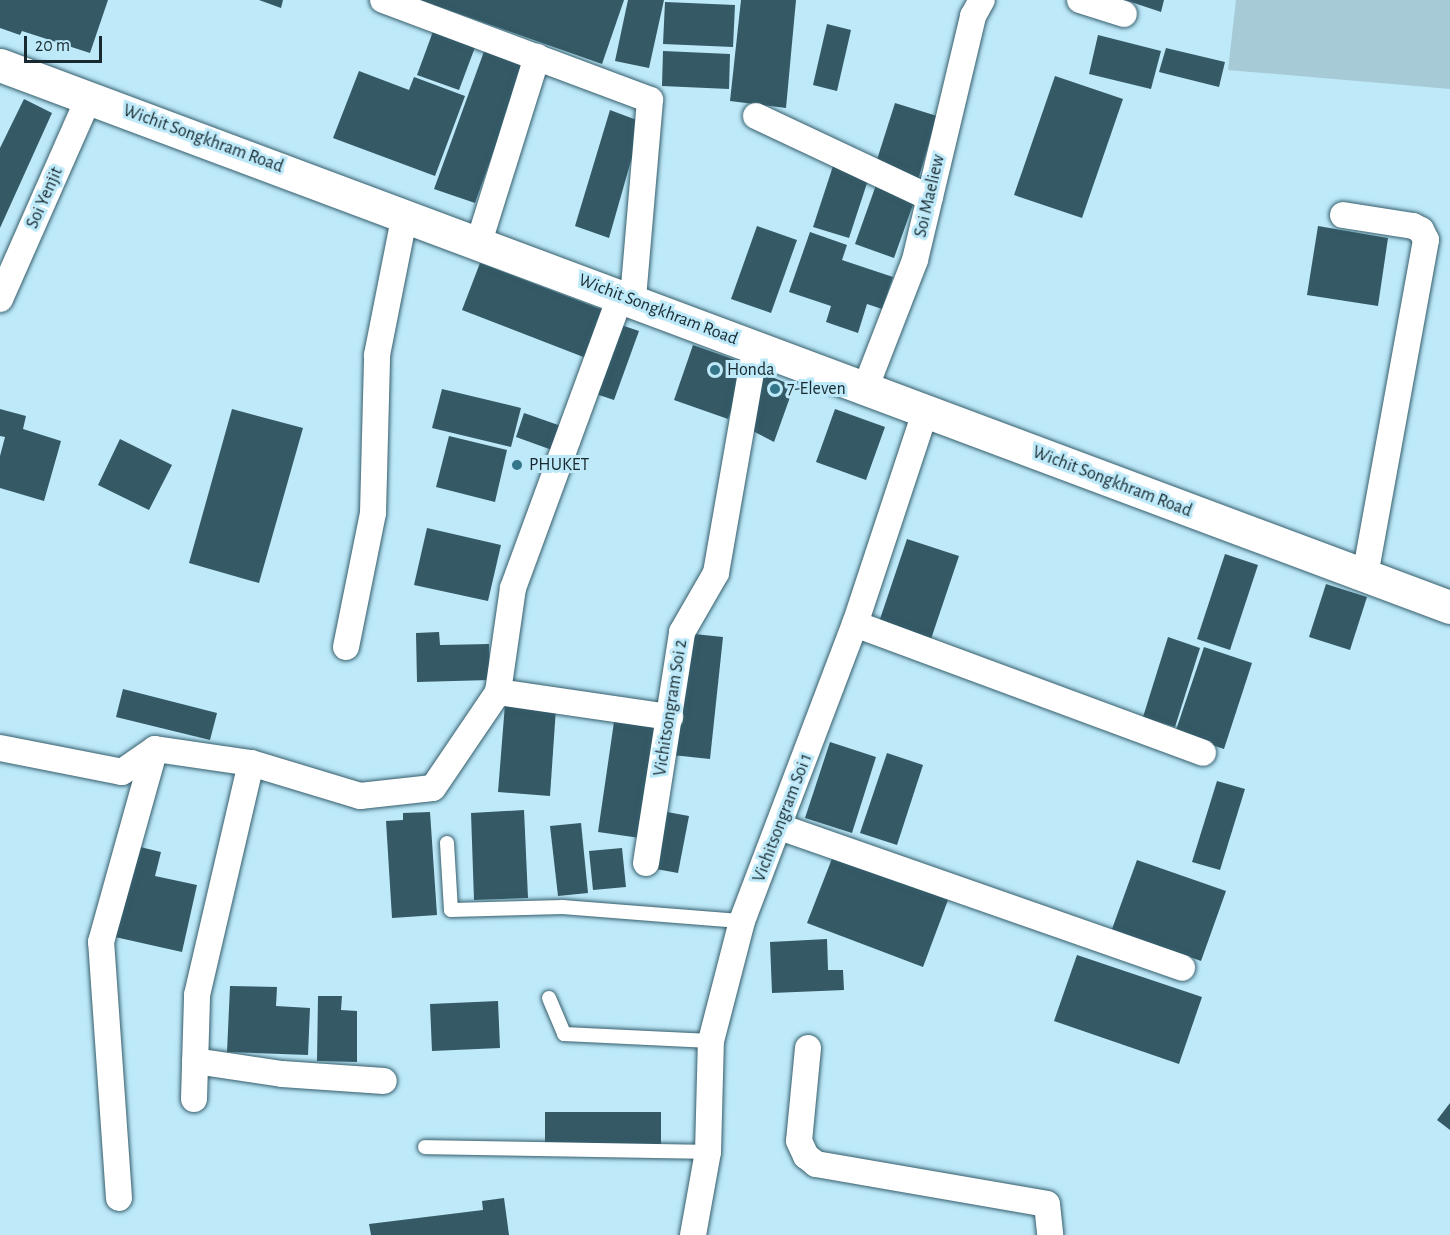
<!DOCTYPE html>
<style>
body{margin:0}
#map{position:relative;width:1450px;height:1235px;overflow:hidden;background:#bde9f9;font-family:"Alegreya Sans",sans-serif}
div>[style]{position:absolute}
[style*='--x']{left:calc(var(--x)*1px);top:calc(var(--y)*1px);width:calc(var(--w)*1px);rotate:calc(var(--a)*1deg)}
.green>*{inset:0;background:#a7cad7}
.building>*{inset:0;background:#355965}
.roads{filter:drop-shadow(0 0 2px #365e6c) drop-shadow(0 0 2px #365e6c)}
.lane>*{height:14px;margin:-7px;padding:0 7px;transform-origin:7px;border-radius:7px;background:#fff}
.street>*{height:26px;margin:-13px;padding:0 13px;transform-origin:13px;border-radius:13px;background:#fff}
.secondary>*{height:33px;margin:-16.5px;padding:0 16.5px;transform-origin:16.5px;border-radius:16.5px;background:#fff}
.dots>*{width:16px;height:16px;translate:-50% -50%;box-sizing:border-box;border:3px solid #bde9f9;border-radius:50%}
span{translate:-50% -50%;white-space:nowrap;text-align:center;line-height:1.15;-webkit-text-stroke:6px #bde9f9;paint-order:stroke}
.street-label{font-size:18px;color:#18292f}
.poi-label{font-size:18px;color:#18292f}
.left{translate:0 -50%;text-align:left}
.scale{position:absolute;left:24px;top:36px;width:78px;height:27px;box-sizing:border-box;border:3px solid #18292f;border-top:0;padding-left:8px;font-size:18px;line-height:21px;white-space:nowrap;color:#18292f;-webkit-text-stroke:4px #bde9f9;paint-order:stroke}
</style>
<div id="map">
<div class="green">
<i style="clip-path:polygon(1236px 0,1450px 0,1450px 89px,1228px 70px)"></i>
</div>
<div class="building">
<i style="clip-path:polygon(0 0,108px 0,90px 53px,22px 31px,20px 35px,0 28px)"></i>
<i style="clip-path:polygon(259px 0,283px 0,281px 8px)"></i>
<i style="clip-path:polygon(420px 0,624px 0,602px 64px)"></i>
<i style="clip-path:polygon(628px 0,664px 0,649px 68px,615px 61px)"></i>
<i style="clip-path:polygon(741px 0,796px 0,786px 108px,730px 101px)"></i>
<i style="clip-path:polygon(1125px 0,1164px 0,1161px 12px)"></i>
<i style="clip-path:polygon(665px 2px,735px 5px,733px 47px,663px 44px)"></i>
<i style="clip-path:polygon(827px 24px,851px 30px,837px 91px,813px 85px)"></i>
<i style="clip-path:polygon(435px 26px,477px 42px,459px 90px,417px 75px)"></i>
<i style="clip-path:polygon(1098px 35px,1161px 51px,1151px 89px,1089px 74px)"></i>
<i style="clip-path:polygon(486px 46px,526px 61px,475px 203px,434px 189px)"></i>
<i style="clip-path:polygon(1166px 48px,1225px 62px,1219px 87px,1159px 72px)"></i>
<i style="clip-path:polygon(663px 51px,730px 54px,729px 89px,662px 86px)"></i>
<i style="clip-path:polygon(359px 71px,409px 90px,414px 77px,465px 96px,435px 176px,333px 138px)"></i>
<i style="clip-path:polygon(1055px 76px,1123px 99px,1082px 218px,1014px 195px)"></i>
<i style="clip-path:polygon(24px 99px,52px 113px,0 228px,0 148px)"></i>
<i style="clip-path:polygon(895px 103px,937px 116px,918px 180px,875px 166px)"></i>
<i style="clip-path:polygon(610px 110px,642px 122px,609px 238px,575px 226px)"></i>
<i style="clip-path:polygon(834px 163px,870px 174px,849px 238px,813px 227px)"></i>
<i style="clip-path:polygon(876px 185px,915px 199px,894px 258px,855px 244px)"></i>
<i style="clip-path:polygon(757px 226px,797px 240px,771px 313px,731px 299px)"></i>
<i style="clip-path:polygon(1318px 226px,1388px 238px,1378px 306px,1307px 295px)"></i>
<i style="clip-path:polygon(810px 232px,847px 245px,842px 260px,893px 277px,882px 309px,867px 304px,858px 333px,826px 322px,831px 306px,789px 292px)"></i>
<i style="clip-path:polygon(480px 263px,603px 310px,586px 358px,462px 310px)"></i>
<i style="clip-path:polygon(615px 323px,639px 331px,614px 400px,590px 392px)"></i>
<i style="clip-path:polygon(693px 345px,747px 364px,728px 419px,674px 400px)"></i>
<i style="clip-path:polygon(762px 373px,794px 386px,774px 442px,751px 430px)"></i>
<i style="clip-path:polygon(442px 389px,521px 408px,511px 447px,432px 428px)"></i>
<i style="clip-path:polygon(0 409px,26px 416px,23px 429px,61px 441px,44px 501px,0 488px,0 456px,5px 437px,0 436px)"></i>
<i style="clip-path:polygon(232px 409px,303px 428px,259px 583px,189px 563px)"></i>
<i style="clip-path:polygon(835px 409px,885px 427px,866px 480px,816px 462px)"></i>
<i style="clip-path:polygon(524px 413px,561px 426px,552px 450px,516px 437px)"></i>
<i style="clip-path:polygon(449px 436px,507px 450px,495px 502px,436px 487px)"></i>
<i style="clip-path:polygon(120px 439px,172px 465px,149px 510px,98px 485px)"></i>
<i style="clip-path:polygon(427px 528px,501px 545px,488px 601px,414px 585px)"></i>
<i style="clip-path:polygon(907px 539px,959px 556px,931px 639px,879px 622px)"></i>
<i style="clip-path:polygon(1225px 554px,1258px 565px,1230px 650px,1197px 639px)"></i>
<i style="clip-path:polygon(1326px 584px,1367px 597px,1350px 650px,1309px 637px)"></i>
<i style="clip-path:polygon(439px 632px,440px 645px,489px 644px,490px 680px,417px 682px,416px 633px)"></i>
<i style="clip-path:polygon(685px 633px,723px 637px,710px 759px,672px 755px)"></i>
<i style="clip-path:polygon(1168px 637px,1200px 648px,1175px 727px,1143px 717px)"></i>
<i style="clip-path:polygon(1204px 647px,1252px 663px,1224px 749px,1175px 733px)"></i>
<i style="clip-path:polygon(123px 689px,217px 713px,210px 740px,116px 717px)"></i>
<i style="clip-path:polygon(505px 704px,556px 708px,550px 796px,498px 792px)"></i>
<i style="clip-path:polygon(615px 715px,664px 722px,647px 839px,598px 832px)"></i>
<i style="clip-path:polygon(830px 742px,876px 757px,852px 833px,805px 818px)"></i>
<i style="clip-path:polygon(887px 753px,923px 765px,897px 845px,860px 833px)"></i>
<i style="clip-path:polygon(1217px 781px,1245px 789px,1220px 870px,1192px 862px)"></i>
<i style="clip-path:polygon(524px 810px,528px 898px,474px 900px,471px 813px)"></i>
<i style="clip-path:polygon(430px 812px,437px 915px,392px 918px,386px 821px,403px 820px,403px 813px)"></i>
<i style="clip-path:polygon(667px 812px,689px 816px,678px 873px,656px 869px)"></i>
<i style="clip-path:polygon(581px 823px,588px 893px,558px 896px,550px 826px)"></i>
<i style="clip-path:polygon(136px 846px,161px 852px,155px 876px,197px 885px,182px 952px,115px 937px)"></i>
<i style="clip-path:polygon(622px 848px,626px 887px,593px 890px,589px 851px)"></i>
<i style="clip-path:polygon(833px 856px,948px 900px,923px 967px,807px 923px)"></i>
<i style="clip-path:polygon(1137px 860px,1226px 891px,1201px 961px,1112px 929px)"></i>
<i style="clip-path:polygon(827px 939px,828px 970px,843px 970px,844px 990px,772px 993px,770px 942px)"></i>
<i style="clip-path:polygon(1077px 955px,1202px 997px,1179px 1064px,1054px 1021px)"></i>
<i style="clip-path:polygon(230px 986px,277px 987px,276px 1006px,310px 1008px,308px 1055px,227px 1052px)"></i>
<i style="clip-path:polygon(318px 996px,342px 996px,341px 1010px,357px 1011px,357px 1062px,317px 1061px)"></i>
<i style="clip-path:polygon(498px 1001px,500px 1048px,432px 1051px,430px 1004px)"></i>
<i style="clip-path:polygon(1450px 1103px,1450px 1130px,1437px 1120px)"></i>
<i style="clip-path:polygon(545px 1112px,661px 1112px,661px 1144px,545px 1144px)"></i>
<i style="clip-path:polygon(504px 1198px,509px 1235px,371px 1235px,369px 1224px,483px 1210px,482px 1201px)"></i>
</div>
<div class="roads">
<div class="lane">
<i style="--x:447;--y:843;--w:67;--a:86.6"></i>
<i style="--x:451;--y:910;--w:112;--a:-1.5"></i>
<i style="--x:563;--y:907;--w:180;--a:4.5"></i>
<i style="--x:549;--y:998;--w:39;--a:67"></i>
<i style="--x:564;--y:1034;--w:147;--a:2.7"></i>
<i style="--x:425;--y:1147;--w:283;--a:1"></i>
</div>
<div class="street">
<i style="--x:383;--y:0;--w:285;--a:20.5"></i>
<i style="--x:650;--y:100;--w:201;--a:94.9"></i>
<i style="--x:1080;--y:0;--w:46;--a:17.7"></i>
<i style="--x:756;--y:116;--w:192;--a:25.2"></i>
<i style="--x:1343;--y:215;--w:71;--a:8.9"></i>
<i style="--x:1413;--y:226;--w:9;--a:27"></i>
<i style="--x:1421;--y:230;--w:11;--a:63"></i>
<i style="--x:1426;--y:240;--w:341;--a:100.3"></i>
<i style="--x:479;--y:242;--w:194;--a:-72.6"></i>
<i style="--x:0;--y:299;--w:221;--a:-66.2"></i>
<i style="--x:865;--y:389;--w:138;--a:-68.8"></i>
<i style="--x:915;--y:260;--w:251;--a:-76.6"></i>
<i style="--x:973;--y:16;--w:18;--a:-61"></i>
<i style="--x:855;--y:624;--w:371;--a:20.3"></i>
<i style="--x:346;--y:647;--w:137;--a:-78.6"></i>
<i style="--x:373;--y:513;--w:158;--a:-88.5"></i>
<i style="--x:377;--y:355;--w:144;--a:-78.8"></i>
<i style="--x:498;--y:692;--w:174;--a:8.3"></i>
<i style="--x:0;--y:748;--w:124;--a:11.1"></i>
<i style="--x:122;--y:772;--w:40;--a:-34.9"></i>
<i style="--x:155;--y:749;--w:97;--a:8.3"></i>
<i style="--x:251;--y:763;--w:114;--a:16.8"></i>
<i style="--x:360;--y:796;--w:73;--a:-6.3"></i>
<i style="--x:433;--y:788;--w:116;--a:-55.9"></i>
<i style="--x:498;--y:692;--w:105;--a:-81.8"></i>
<i style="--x:513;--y:588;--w:312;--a:-69.8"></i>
<i style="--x:780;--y:827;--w:426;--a:19.3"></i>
<i style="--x:646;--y:863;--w:234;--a:-81.1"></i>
<i style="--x:682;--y:632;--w:68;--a:-60"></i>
<i style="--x:716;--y:573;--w:227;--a:-80.1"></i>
<i style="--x:808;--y:1048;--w:93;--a:95.5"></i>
<i style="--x:799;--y:1141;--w:17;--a:65"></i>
<i style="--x:806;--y:1156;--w:13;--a:39"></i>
<i style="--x:816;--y:1164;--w:234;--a:9.8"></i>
<i style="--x:1047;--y:1204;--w:31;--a:84"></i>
<i style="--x:195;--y:1061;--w:88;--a:8.5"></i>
<i style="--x:282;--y:1074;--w:102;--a:3.9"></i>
<i style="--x:194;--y:1099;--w:104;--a:-88.3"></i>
<i style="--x:197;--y:995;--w:238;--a:-76.9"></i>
<i style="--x:119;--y:1198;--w:257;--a:-94"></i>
<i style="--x:101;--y:942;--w:200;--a:-74.4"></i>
<i style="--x:693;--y:1235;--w:84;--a:-79.8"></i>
<i style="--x:708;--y:1152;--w:111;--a:-88.5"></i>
<i style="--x:711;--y:1041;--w:124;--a:-75.5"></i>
<i style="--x:742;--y:921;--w:318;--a:-69.2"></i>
<i style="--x:855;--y:624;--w:223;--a:-71.7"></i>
</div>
<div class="secondary">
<i style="--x:0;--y:65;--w:1548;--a:20.5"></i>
</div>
</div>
<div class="dots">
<i style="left:715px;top:370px;background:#357589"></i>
<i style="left:775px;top:389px;background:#357589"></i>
<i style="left:517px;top:465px;background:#357589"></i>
</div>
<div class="street-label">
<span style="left:203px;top:139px;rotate:20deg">Wichit Songkhram Road</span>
<span style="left:930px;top:196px;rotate:-77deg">Soi Maeliew</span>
<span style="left:45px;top:198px;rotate:-66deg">Soi Yenjit</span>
<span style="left:658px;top:310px;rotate:21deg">Wichit Songkhram Road</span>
<span style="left:1112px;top:482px;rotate:21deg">Wichit Songkhram Road</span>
<span style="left:671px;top:708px;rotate:-81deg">Vichitsongram Soi 2</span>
<span style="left:783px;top:818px;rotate:-69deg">Vichitsongram Soi 1</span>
</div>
<div class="poi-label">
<span class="left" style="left:727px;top:370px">Honda</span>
<span class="left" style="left:787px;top:389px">7-Eleven</span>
<span class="left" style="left:529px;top:465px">PHUKET</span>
</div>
<div class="scale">20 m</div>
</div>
